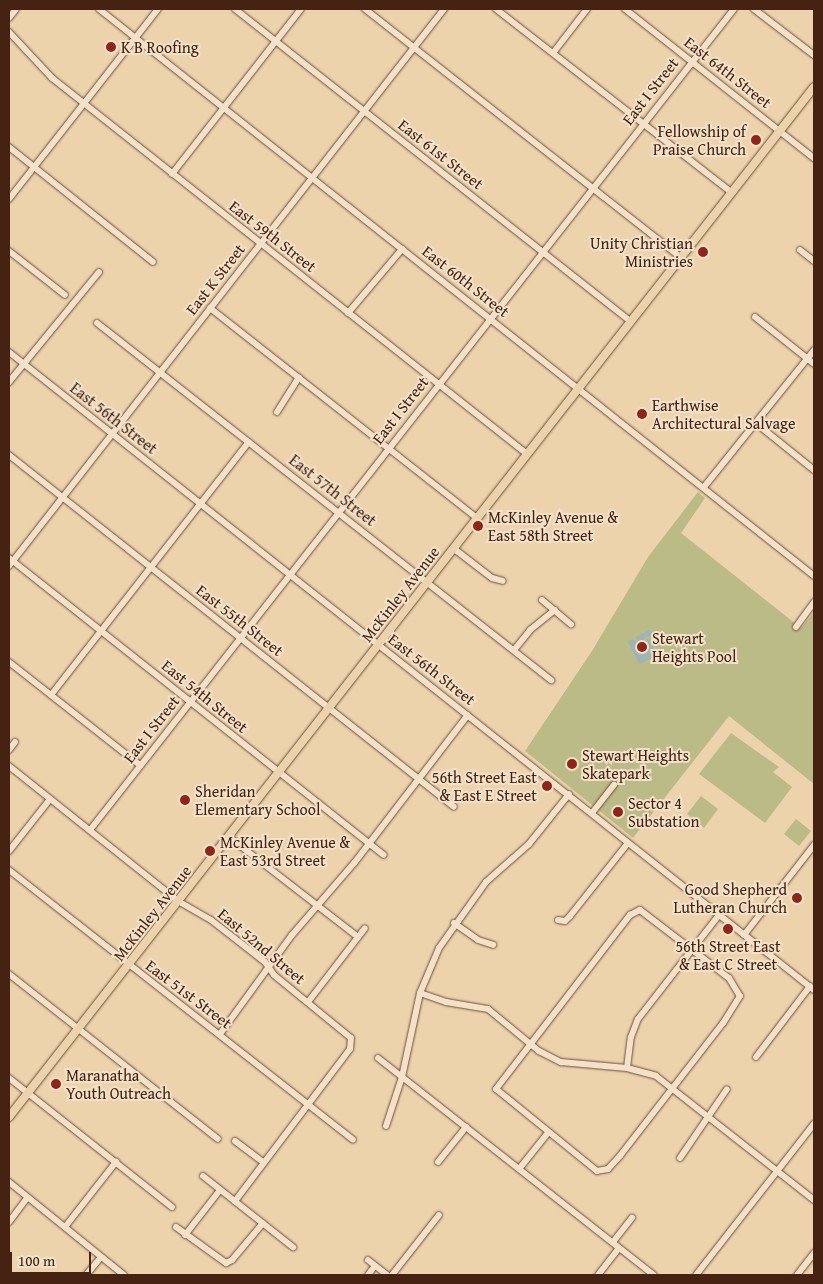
<!DOCTYPE html>
<style>
body{margin:0}
#map{position:relative;width:823px;height:1284px;overflow:hidden;background:#ecd3ac;font-family:"Gentium Book Plus",serif}
div>[style]{position:absolute}
[style*='--x']{left:calc(var(--x)*1px);top:calc(var(--y)*1px);width:calc(var(--w)*1px);rotate:calc(var(--a)*1deg)}
.green>*{inset:0;background:#bbbb87}
.water>*{inset:0;background:#9eb5b6}
.roads{filter:drop-shadow(0 0 1px #6f4e38) drop-shadow(0 0 1px #6f4e38)}
.minor>*{height:6px;margin:-3px;padding:0 3px;transform-origin:3px;border-radius:3px;background:#f3e2c9}
.major>*{height:8px;margin:-4px;padding:0 4px;transform-origin:4px;border-radius:4px;background:#ecd3ac}
.dots>*{width:14px;height:14px;translate:-50% -50%;box-sizing:border-box;border:2px solid #f3e2c9;border-radius:50%}
span{translate:-50% -50%;white-space:nowrap;text-align:center;line-height:1.15;-webkit-text-stroke:4px #f3e2c9;paint-order:stroke}
.poi-label{font-size:16px;color:#452212}
.left{translate:0 -50%;text-align:left}
.right{translate:-100% -50%;text-align:right}
.street-label{font-size:16px;color:#452212}
.frame{position:absolute;inset:0;border:10px solid #452212;pointer-events:none}
.scale{position:absolute;left:10px;top:1252px;width:81px;height:22px;box-sizing:border-box;border:2px solid #452212;border-top:0;padding-left:6px;font-size:15px;line-height:18px;white-space:nowrap;color:#452212;-webkit-text-stroke:4px #f3e2c9;paint-order:stroke}
</style>
<div id="map">
<div class="green">
<i style="clip-path:polygon(698px 492px,705px 498px,681px 533px,801px 628px,814px 612px,814px 784px,729px 716px,633px 838px,525px 751px,592px 651px,648px 557px)"></i>
<i style="clip-path:polygon(731px 733px,779px 767px,773px 772px,792px 787px,765px 823px,699px 774px)"></i>
<i style="clip-path:polygon(701px 796px,718px 809px,704px 828px,687px 814px)"></i>
<i style="clip-path:polygon(796px 819px,811px 831px,799px 846px,784px 834px)"></i>
</div>
<div class="water">
<i style="clip-path:polygon(649px 630px,654px 632px,654px 636px,646px 637px,641px 642px,649px 639px,657px 656px,639px 664px,628px 642px,632px 639px,638px 642px,636px 637px)"></i>
</div>
<div class="roads">
<div class="minor">
<i style="--x:99;--y:9;--w:913;--a:38.41"></i>
<i style="--x:235;--y:9;--w:503;--a:38.3"></i>
<i style="--x:365;--y:9;--w:401;--a:38.2"></i>
<i style="--x:496;--y:9;--w:298;--a:37.9"></i>
<i style="--x:625;--y:9;--w:241;--a:38.3"></i>
<i style="--x:754;--y:9;--w:76;--a:37.5"></i>
<i style="--x:9;--y:18;--w:11;--a:-52"></i>
<i style="--x:9;--y:32;--w:63;--a:46.9"></i>
<i style="--x:52;--y:78;--w:606;--a:38.36"></i>
<i style="--x:553;--y:53;--w:56;--a:-52.3"></i>
<i style="--x:9;--y:147;--w:184;--a:38.6"></i>
<i style="--x:172;--y:174;--w:209;--a:-52"></i>
<i style="--x:9;--y:199;--w:241;--a:-51.9"></i>
<i style="--x:800;--y:250;--w:18;--a:38"></i>
<i style="--x:9;--y:251;--w:71;--a:38.2"></i>
<i style="--x:210;--y:308;--w:340;--a:38.2"></i>
<i style="--x:348;--y:313;--w:84;--a:-49.8"></i>
<i style="--x:755;--y:317;--w:75;--a:38.5"></i>
<i style="--x:97;--y:323;--w:578;--a:38.18"></i>
<i style="--x:9;--y:352;--w:1027;--a:38.4"></i>
<i style="--x:9;--y:382;--w:142;--a:-50.7"></i>
<i style="--x:277;--y:412;--w:41;--a:-57.8"></i>
<i style="--x:757;--y:424;--w:73;--a:38.9"></i>
<i style="--x:9;--y:455;--w:567;--a:38.34"></i>
<i style="--x:704;--y:487;--w:176;--a:-51.2"></i>
<i style="--x:453;--y:548;--w:49;--a:37.6"></i>
<i style="--x:492;--y:578;--w:11;--a:15"></i>
<i style="--x:9;--y:558;--w:478;--a:38.4"></i>
<i style="--x:9;--y:566;--w:707;--a:-52.01"></i>
<i style="--x:542;--y:600;--w:38;--a:40"></i>
<i style="--x:796;--y:627;--w:31;--a:-54"></i>
<i style="--x:514;--y:650;--w:26;--a:-51"></i>
<i style="--x:530;--y:630;--w:32;--a:-39"></i>
<i style="--x:9;--y:662;--w:167;--a:38.2"></i>
<i style="--x:51;--y:695;--w:321;--a:-52"></i>
<i style="--x:9;--y:750;--w:10;--a:-53"></i>
<i style="--x:9;--y:766;--w:216;--a:38.6"></i>
<i style="--x:178;--y:901;--w:38;--a:30"></i>
<i style="--x:211;--y:920;--w:68;--a:37.9"></i>
<i style="--x:265;--y:962;--w:16;--a:55"></i>
<i style="--x:274;--y:975;--w:99;--a:39.3"></i>
<i style="--x:351;--y:1038;--w:11;--a:95"></i>
<i style="--x:350;--y:1049;--w:191;--a:127.1"></i>
<i style="--x:592;--y:813;--w:36;--a:-52"></i>
<i style="--x:90;--y:830;--w:1043;--a:-51.89"></i>
<i style="--x:229;--y:837;--w:163;--a:37.8"></i>
<i style="--x:9;--y:851;--w:66;--a:-51.7"></i>
<i style="--x:9;--y:870;--w:437;--a:38.1"></i>
<i style="--x:640;--y:910;--w:112;--a:37.4"></i>
<i style="--x:729;--y:978;--w:21;--a:59"></i>
<i style="--x:740;--y:996;--w:32;--a:122"></i>
<i style="--x:723;--y:1023;--w:168;--a:127.8"></i>
<i style="--x:620;--y:1156;--w:18;--a:133"></i>
<i style="--x:608;--y:1169;--w:11;--a:170"></i>
<i style="--x:597;--y:1171;--w:130;--a:-140.9"></i>
<i style="--x:496;--y:1089;--w:220;--a:-52.4"></i>
<i style="--x:630;--y:915;--w:11;--a:-27"></i>
<i style="--x:558;--y:920;--w:7;--a:8"></i>
<i style="--x:565;--y:921;--w:7;--a:-45"></i>
<i style="--x:570;--y:916;--w:93;--a:-51.5"></i>
<i style="--x:454;--y:923;--w:29;--a:35"></i>
<i style="--x:478;--y:940;--w:16;--a:18"></i>
<i style="--x:744;--y:935;--w:114;--a:-52.1"></i>
<i style="--x:9;--y:974;--w:266;--a:38.3"></i>
<i style="--x:420;--y:993;--w:28;--a:19"></i>
<i style="--x:446;--y:1002;--w:43;--a:9.5"></i>
<i style="--x:488;--y:1009;--w:66;--a:39.5"></i>
<i style="--x:539;--y:1051;--w:25;--a:27"></i>
<i style="--x:561;--y:1062;--w:66;--a:5.2"></i>
<i style="--x:627;--y:1068;--w:30;--a:15"></i>
<i style="--x:656;--y:1076;--w:201;--a:38.1"></i>
<i style="--x:308;--y:1002;--w:93;--a:-52.4"></i>
<i style="--x:220;--y:1034;--w:122;--a:-54"></i>
<i style="--x:292;--y:935;--w:96;--a:-49.2"></i>
<i style="--x:355;--y:862;--w:185;--a:-52.5"></i>
<i style="--x:756;--y:1057;--w:89;--a:-52.7"></i>
<i style="--x:378;--y:1058;--w:351;--a:38.2"></i>
<i style="--x:627;--y:1068;--w:31;--a:-83"></i>
<i style="--x:631;--y:1037;--w:19;--a:-69"></i>
<i style="--x:638;--y:1019;--w:132;--a:-52.1"></i>
<i style="--x:9;--y:1078;--w:208;--a:38.4"></i>
<i style="--x:386;--y:1126;--w:52;--a:-71.9"></i>
<i style="--x:402;--y:1077;--w:86;--a:-77.9"></i>
<i style="--x:420;--y:993;--w:49;--a:-67.1"></i>
<i style="--x:439;--y:948;--w:81;--a:-54.5"></i>
<i style="--x:486;--y:882;--w:57;--a:-41.5"></i>
<i style="--x:529;--y:844;--w:64;--a:-51.3"></i>
<i style="--x:235;--y:1141;--w:36;--a:37"></i>
<i style="--x:680;--y:1158;--w:83;--a:-55.7"></i>
<i style="--x:438;--y:1162;--w:45;--a:-51.3"></i>
<i style="--x:519;--y:1169;--w:45;--a:-51.3"></i>
<i style="--x:203;--y:1176;--w:115;--a:38.3"></i>
<i style="--x:9;--y:1182;--w:148;--a:39"></i>
<i style="--x:9;--y:1222;--w:31;--a:-53"></i>
<i style="--x:65;--y:1227;--w:83;--a:-51.9"></i>
<i style="--x:176;--y:1227;--w:62;--a:35.8"></i>
<i style="--x:226;--y:1263;--w:7;--a:-27"></i>
<i style="--x:232;--y:1260;--w:48;--a:-50"></i>
<i style="--x:185;--y:1235;--w:57;--a:-52.1"></i>
<i style="--x:613;--y:1242;--w:31;--a:-52"></i>
<i style="--x:368;--y:1260;--w:24;--a:38"></i>
<i style="--x:86;--y:1275;--w:23;--a:-50"></i>
<i style="--x:368;--y:1275;--w:10;--a:-53"></i>
<i style="--x:392;--y:1275;--w:76;--a:-51.9"></i>
<i style="--x:598;--y:1275;--w:34;--a:-52"></i>
<i style="--x:696;--y:1275;--w:192;--a:-52"></i>
<i style="--x:797;--y:1275;--w:28;--a:-52"></i>
</div>
<div class="major">
<i style="--x:9;--y:1117;--w:1307;--a:-51.99"></i>
</div>
</div>
<div class="dots">
<i style="left:111px;top:47px;background:#8f2418"></i>
<i style="left:756px;top:140px;background:#8f2418"></i>
<i style="left:703px;top:252px;background:#8f2418"></i>
<i style="left:642px;top:414px;background:#8f2418"></i>
<i style="left:478px;top:526px;background:#8f2418"></i>
<i style="left:642px;top:647px;background:#8f2418"></i>
<i style="left:572px;top:764px;background:#8f2418"></i>
<i style="left:547px;top:786px;background:#8f2418"></i>
<i style="left:185px;top:800px;background:#8f2418"></i>
<i style="left:618px;top:812px;background:#8f2418"></i>
<i style="left:210px;top:851px;background:#8f2418"></i>
<i style="left:797px;top:898px;background:#8f2418"></i>
<i style="left:728px;top:929px;background:#8f2418"></i>
<i style="left:56px;top:1084px;background:#8f2418"></i>
</div>
<div class="poi-label">
<span class="left" style="left:121px;top:47px">K B Roofing</span>
<span class="right" style="left:746px;top:140px">Fellowship of<br>Praise Church</span>
<span class="right" style="left:693px;top:252px">Unity Christian<br>Ministries</span>
<span class="left" style="left:652px;top:414px">Earthwise<br>Architectural Salvage</span>
<span class="left" style="left:488px;top:526px">McKinley Avenue &amp;<br>East 58th Street</span>
<span class="left" style="left:652px;top:647px">Stewart<br>Heights Pool</span>
<span class="left" style="left:582px;top:764px">Stewart Heights<br>Skatepark</span>
<span class="right" style="left:537px;top:786px">56th Street East<br>&amp; East E Street</span>
<span class="left" style="left:195px;top:800px">Sheridan<br>Elementary School</span>
<span class="left" style="left:628px;top:812px">Sector 4<br>Substation</span>
<span class="left" style="left:220px;top:851px">McKinley Avenue &amp;<br>East 53rd Street</span>
<span class="right" style="left:787px;top:898px">Good Shepherd<br>Lutheran Church</span>
<span style="left:728px;top:955px">56th Street East<br>&amp; East C Street</span>
<span class="left" style="left:66px;top:1084px">Maranatha<br>Youth Outreach</span>
</div>
<div class="street-label">
<span style="left:728px;top:72px;rotate:38deg">East 64th Street</span>
<span style="left:650px;top:91px;rotate:-52deg">East I Street</span>
<span style="left:441px;top:154px;rotate:38deg">East 61st Street</span>
<span style="left:273px;top:236px;rotate:38deg">East 59th Street</span>
<span style="left:215px;top:279px;rotate:-52deg">East K Street</span>
<span style="left:466px;top:281px;rotate:38deg">East 60th Street</span>
<span style="left:400px;top:410px;rotate:-52deg">East I Street</span>
<span style="left:114px;top:418px;rotate:38deg">East 56th Street</span>
<span style="left:333px;top:490px;rotate:38deg">East 57th Street</span>
<span style="left:400px;top:594px;rotate:-52deg">McKinley Avenue</span>
<span style="left:240px;top:620px;rotate:38deg">East 55th Street</span>
<span style="left:432px;top:669px;rotate:38deg">East 56th Street</span>
<span style="left:205px;top:696px;rotate:39deg">East 54th Street</span>
<span style="left:151px;top:729px;rotate:-52deg">East I Street</span>
<span style="left:152px;top:913px;rotate:-52deg">McKinley Avenue</span>
<span style="left:262px;top:946px;rotate:40deg">East 52nd Street</span>
<span style="left:189px;top:994px;rotate:37deg">East 51st Street</span>
</div>
<div class="frame"></div>
<div class="scale">100 m</div>
</div>
